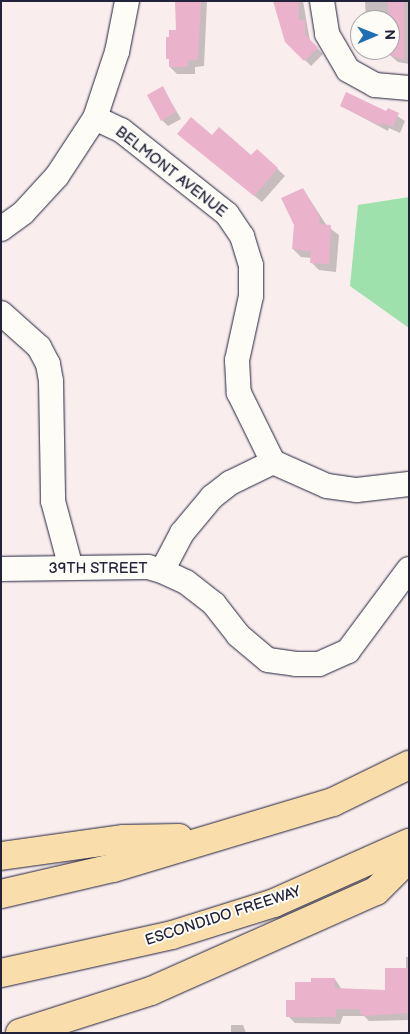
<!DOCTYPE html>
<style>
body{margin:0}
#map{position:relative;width:410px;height:1034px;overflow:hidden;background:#f9edee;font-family:"Balsamiq Sans",sans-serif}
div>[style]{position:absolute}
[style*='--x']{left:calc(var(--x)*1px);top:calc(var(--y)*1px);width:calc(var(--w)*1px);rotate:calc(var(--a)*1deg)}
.green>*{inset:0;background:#9ee1ac}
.shadow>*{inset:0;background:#0003}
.building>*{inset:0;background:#eab3cb}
.roads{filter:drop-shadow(0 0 1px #22223b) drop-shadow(0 0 1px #22223b)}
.minor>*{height:24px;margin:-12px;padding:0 12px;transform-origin:12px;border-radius:12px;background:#fdfcf7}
.highway>*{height:28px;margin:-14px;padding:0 14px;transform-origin:14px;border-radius:14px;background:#f9deab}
span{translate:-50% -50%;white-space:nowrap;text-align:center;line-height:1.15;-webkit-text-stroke:4px #fdfcf7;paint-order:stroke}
.street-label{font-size:15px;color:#22223b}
.frame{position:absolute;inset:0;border:2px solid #22223b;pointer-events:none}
.north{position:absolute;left:350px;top:10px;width:50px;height:50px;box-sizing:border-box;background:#fdfcf7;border:1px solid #a5a5ac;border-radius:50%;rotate:89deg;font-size:14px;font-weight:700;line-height:20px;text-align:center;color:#22223b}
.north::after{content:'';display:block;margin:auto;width:18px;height:22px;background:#1f6fb2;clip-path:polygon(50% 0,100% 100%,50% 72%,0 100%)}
</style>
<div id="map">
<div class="green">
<i style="clip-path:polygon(409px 197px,409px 328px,350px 286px,358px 205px)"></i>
</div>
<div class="shadow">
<i style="clip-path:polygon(177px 1px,207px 1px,204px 66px,195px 67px,195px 74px,177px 74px,170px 67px,177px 31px)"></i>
<i style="clip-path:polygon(277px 1px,303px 1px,310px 41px,323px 54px,311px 66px,286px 41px)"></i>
<i style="clip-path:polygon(365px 1px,409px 1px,409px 64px,398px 62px,384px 50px,390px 50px,390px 20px,366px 20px)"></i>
<i style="clip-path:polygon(163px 88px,181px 119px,168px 126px,162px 120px)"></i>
<i style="clip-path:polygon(341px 106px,387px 113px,388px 110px,405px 121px,400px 133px,389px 128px,388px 131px)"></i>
<i style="clip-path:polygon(212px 137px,251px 157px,257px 150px,285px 176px,262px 202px,187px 141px)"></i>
<i style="clip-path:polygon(303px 189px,327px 226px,339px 235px,336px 272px,319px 270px,311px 262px,312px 258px,301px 257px,293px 249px)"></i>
<i style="clip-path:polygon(406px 957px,409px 957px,409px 1020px,369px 1021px,364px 1016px,343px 1016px,340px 1024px,295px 1023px,288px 1016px,312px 983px,335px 979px,342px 990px,386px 992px,406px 970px)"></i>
<i style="clip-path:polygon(231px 1025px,243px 1025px,246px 1033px,231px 1033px)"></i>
</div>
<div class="building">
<i style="clip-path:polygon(175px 1px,201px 1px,198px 59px,188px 61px,188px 67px,169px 67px,169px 59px,166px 59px,166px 37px,169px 37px,169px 30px,176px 30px)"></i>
<i style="clip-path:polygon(273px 1px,299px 1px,299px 20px,305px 20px,305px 34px,318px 48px,304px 61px,285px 42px)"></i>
<i style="clip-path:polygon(388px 2px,404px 2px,404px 60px,390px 55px)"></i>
<i style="clip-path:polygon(163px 86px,176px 112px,161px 121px,147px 95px)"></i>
<i style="clip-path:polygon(346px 92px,386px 111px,388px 108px,399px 113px,393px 127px,383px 123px,381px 126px,340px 106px)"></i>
<i style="clip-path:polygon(191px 117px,212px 135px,219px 127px,251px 155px,257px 149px,278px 168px,254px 196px,177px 134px)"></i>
<i style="clip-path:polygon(303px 188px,320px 218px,319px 224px,331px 225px,329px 264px,310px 263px,311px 251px,292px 249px,294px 225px,281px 198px)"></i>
<i style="clip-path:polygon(385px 968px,409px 968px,409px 1013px,365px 1016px,360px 1014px,360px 1009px,336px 1009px,336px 1017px,286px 1017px,286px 1000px,295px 1000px,295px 982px,311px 982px,311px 978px,335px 978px,335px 988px,385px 990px)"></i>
</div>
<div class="roads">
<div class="minor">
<i style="--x:322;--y:1;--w:33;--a:81"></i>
<i style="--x:327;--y:34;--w:42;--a:59.7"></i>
<i style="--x:348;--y:70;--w:31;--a:29"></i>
<i style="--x:375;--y:85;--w:34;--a:5"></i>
<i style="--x:95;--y:118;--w:29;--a:25"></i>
<i style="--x:121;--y:130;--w:135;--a:38.4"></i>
<i style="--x:227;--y:214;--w:27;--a:56"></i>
<i style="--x:242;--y:236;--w:30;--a:73"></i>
<i style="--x:251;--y:265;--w:31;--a:90"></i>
<i style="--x:251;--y:296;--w:66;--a:102.3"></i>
<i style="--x:237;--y:360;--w:33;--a:87"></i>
<i style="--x:239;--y:393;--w:77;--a:63.8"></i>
<i style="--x:1;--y:229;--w:27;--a:-36"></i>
<i style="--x:23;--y:213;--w:50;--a:-47.4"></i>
<i style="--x:57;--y:176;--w:69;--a:-56.8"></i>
<i style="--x:95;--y:118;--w:70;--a:-71.6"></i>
<i style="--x:117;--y:52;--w:52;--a:-78.9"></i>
<i style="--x:1;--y:313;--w:51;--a:41.8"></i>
<i style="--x:39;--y:347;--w:19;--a:62"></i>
<i style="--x:48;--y:364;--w:17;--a:80"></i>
<i style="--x:51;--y:381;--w:120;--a:89"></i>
<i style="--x:53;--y:501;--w:69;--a:75"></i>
<i style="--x:1;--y:569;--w:147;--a:-0.8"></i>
<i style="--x:148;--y:567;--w:15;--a:16"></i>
<i style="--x:162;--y:571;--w:26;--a:25"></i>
<i style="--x:186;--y:582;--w:36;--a:38"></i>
<i style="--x:214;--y:604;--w:39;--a:52"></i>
<i style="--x:238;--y:635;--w:39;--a:40"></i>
<i style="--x:268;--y:660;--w:28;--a:8"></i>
<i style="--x:296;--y:664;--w:23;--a:0"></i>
<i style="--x:319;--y:664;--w:32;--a:-24"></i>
<i style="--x:348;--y:651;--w:102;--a:-53.4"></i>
<i style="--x:162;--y:571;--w:43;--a:-62.2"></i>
<i style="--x:182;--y:533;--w:47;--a:-50.2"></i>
<i style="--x:212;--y:497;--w:23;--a:-38"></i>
<i style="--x:230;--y:483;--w:48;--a:-26"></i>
<i style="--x:273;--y:462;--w:59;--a:24"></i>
<i style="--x:327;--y:486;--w:30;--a:8"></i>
<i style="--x:357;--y:490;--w:52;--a:-6.6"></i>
</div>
<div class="highway">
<i style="--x:1;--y:856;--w:124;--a:-7.9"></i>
<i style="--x:124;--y:839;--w:55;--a:-1"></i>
<i style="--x:1;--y:894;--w:115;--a:-13.1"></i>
<i style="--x:113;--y:868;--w:230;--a:-16.7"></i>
<i style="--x:333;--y:802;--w:85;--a:-26"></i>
<i style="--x:1;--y:973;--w:175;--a:-12.5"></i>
<i style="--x:172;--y:935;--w:107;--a:-17.4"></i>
<i style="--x:274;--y:903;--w:148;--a:-24"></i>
<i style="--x:20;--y:1033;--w:138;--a:-17.8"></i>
<i style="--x:151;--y:991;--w:246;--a:-24"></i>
<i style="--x:376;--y:891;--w:47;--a:-45"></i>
</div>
</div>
<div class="street-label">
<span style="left:171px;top:172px;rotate:38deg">BELMONT AVENUE</span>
<span style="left:98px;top:569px">39TH STREET</span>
<span style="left:223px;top:916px;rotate:-18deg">ESCONDIDO FREEWAY</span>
</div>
<div class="frame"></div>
<div class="north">N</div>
</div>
